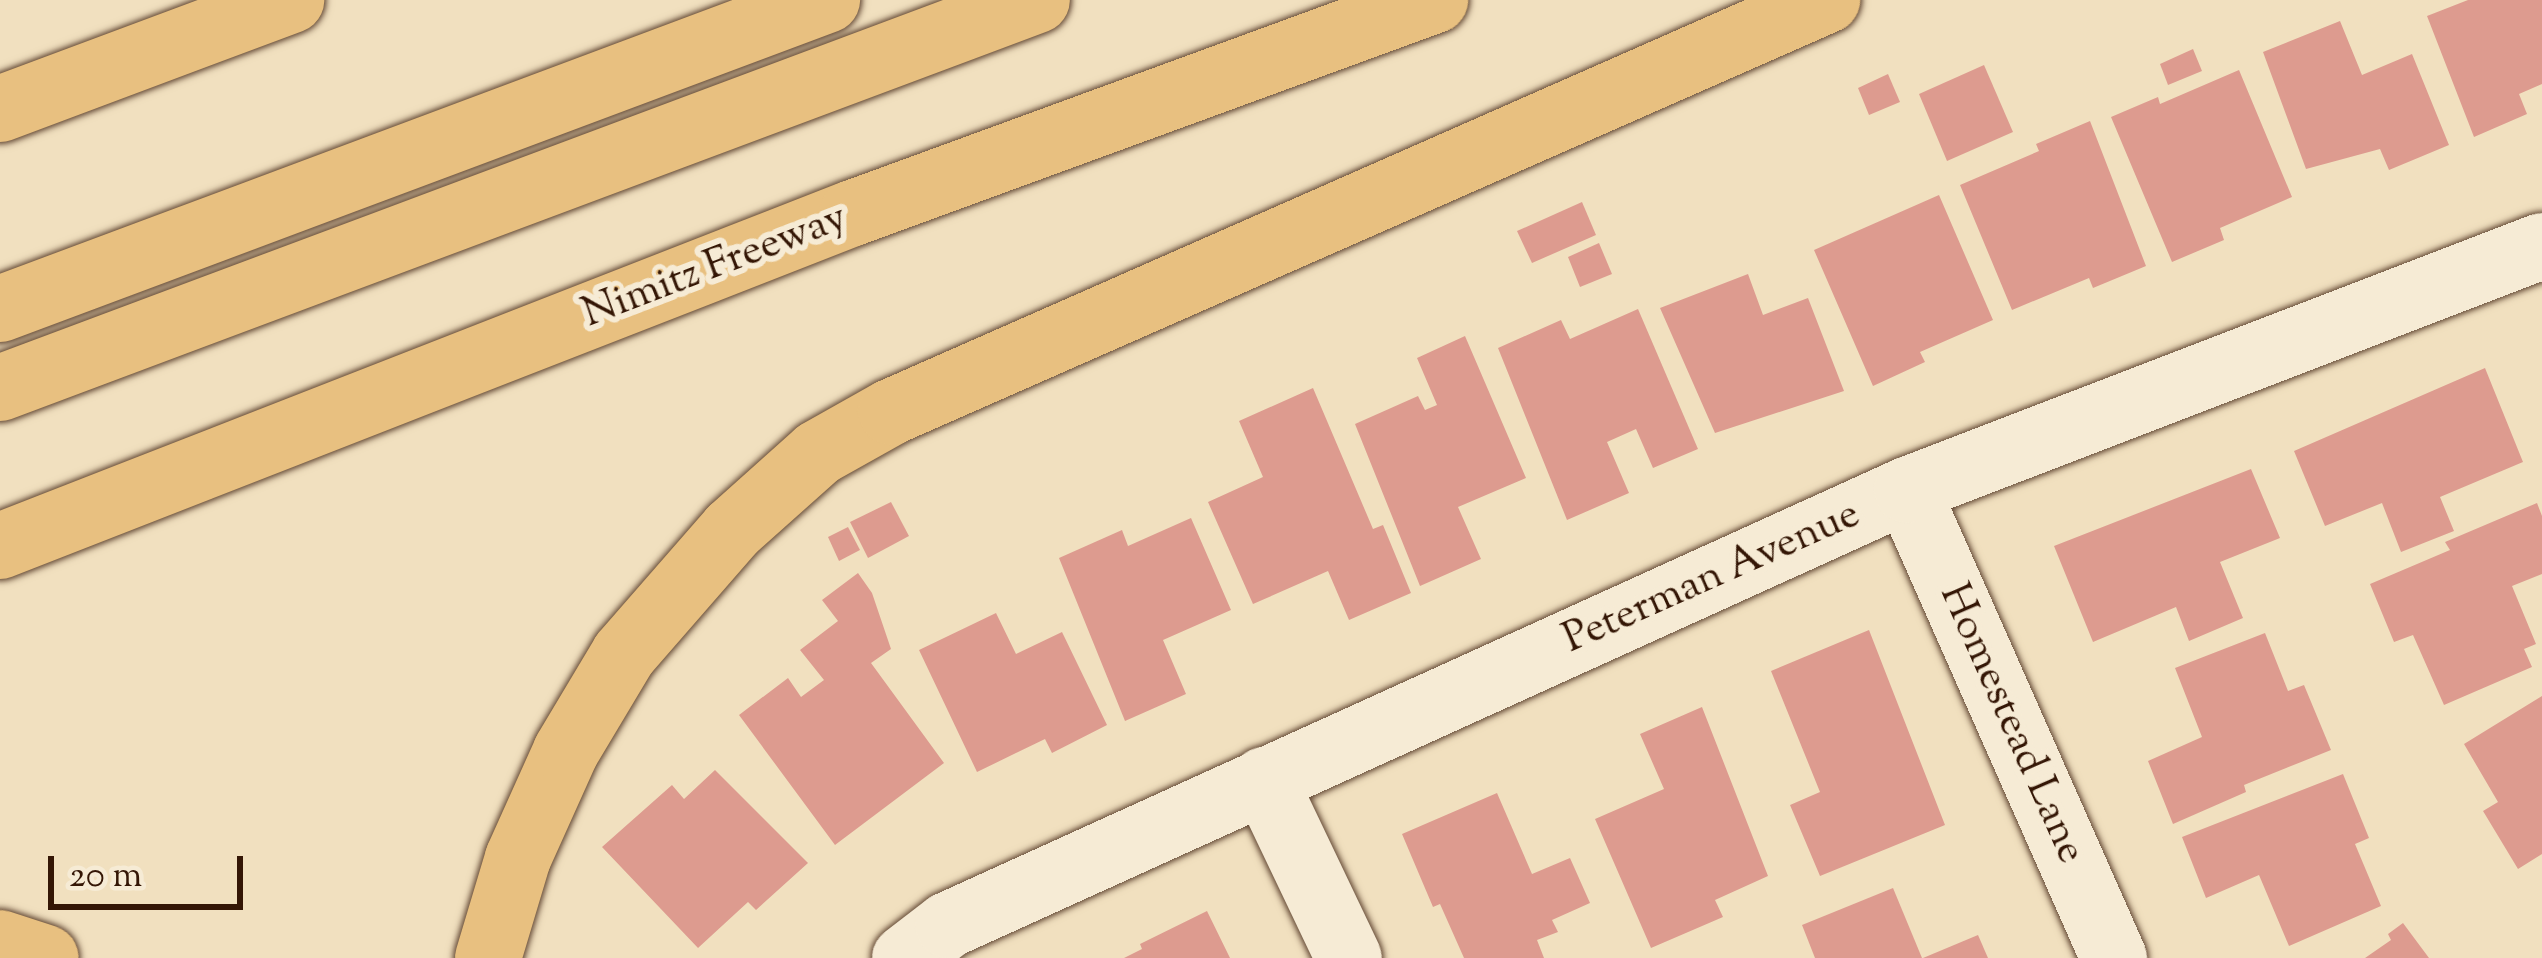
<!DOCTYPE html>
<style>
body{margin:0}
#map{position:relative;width:2542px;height:958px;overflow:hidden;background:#f1e0bf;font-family:"Sorts Mill Goudy",serif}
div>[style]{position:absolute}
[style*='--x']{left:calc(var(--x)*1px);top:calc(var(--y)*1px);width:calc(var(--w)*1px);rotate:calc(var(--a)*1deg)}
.building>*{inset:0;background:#dd9b8f}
.roads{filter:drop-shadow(0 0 3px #634834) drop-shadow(0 0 3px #634834)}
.street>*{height:66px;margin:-33px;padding:0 33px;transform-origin:33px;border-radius:33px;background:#f6ebd5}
.highway>*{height:66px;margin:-33px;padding:0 33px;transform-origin:33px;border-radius:33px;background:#e8c080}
span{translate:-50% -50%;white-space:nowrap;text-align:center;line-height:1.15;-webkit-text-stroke:12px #f6ebd5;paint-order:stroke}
.street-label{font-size:42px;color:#341605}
.scale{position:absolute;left:48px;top:856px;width:195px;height:54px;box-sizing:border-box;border:6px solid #341605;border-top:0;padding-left:15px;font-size:36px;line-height:42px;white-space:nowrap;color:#341605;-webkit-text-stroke:9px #f6ebd5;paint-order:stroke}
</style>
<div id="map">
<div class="building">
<i style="clip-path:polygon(2468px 0,2542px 0,2542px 84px,2519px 94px,2527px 114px,2474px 137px,2427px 16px)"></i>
<i style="clip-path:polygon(2340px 21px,2362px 75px,2412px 54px,2449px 145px,2389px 170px,2380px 149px,2306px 169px,2263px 52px)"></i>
<i style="clip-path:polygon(2193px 49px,2202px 71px,2168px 85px,2160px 64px)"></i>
<i style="clip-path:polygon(1984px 65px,2013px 132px,1947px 161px,1919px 94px)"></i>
<i style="clip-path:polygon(2239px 70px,2292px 197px,2220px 228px,2224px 240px,2172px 262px,2111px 117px,2158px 97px,2160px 104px)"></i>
<i style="clip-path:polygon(1888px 74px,1900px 102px,1869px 115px,1858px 88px)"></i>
<i style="clip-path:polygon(2090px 121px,2146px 266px,2093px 288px,2089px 278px,2012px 310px,1960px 185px,2039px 151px,2036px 144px)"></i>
<i style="clip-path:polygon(1939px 195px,1993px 320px,1920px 352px,1925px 362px,1873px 386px,1814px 250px)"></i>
<i style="clip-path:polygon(1582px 202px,1596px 235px,1532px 263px,1517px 231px)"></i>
<i style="clip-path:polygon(1599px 243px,1612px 274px,1580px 287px,1568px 257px)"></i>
<i style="clip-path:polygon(1748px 274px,1763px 315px,1808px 298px,1844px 391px,1715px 433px,1660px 308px)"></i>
<i style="clip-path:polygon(1638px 309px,1698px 449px,1653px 468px,1636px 429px,1607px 442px,1629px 493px,1567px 520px,1498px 348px,1561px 320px,1570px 339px)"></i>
<i style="clip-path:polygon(1465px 336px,1526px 478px,1458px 507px,1481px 559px,1420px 586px,1355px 424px,1418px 396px,1425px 410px,1437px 405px,1417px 358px)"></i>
<i style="clip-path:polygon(2485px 368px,2523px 462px,2440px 497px,2454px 531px,2401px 552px,2382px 503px,2325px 526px,2294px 451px)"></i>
<i style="clip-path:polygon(1313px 388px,1373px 529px,1383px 525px,1411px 593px,1349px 620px,1328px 571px,1253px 604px,1208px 502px,1263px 477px,1239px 421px)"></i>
<i style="clip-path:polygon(2251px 469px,2280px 538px,2220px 562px,2243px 618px,2189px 641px,2176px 607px,2093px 642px,2054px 546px)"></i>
<i style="clip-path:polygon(891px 502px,909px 536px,868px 558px,850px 522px)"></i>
<i style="clip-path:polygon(2537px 503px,2542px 516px,2542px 574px,2512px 586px,2536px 644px,2524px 649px,2532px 667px,2444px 705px,2413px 635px,2394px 642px,2370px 584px,2450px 550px,2445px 542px)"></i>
<i style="clip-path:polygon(1191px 518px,1231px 610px,1163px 640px,1186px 694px,1125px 721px,1059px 558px,1122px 530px,1128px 546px)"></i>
<i style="clip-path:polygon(848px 527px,860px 550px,839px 561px,828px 537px)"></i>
<i style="clip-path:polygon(858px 573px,872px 593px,891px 649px,871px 663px,944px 763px,835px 845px,739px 715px,788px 678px,801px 697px,824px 680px,800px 650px,838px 621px,822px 600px)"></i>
<i style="clip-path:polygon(996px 613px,1016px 654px,1062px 632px,1107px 725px,1052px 753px,1045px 739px,977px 772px,919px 650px)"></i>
<i style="clip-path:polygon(1869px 630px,1945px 825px,1820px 876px,1790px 805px,1820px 792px,1771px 671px)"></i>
<i style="clip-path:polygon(2265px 633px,2288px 691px,2304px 685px,2331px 750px,2244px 785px,2246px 792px,2173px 824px,2148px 761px,2202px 737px,2175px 668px)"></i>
<i style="clip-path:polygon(2542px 696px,2542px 854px,2518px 869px,2483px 811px,2498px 802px,2464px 744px)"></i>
<i style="clip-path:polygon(1702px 707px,1768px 876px,1715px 900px,1723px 917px,1651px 948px,1595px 819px,1664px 789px,1640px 734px)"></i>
<i style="clip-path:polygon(715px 770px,808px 863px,756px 910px,748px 902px,698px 948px,602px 847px,672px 785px,684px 799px)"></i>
<i style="clip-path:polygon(2343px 774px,2369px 838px,2355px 844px,2381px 906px,2289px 946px,2259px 875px,2206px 898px,2182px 837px)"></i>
<i style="clip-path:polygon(1497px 793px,1532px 874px,1570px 858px,1590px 903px,1552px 920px,1558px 932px,1537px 940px,1544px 958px,1464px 958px,1440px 904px,1433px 907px,1402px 834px)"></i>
<i style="clip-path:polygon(1893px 888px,1922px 958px,1815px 958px,1802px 925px)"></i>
<i style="clip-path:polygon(1207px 911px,1230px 958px,1124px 958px,1142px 949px,1140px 944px)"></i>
<i style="clip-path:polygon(2403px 923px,2429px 958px,2365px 958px,2391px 940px,2388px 934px)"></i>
<i style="clip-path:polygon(1978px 935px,1988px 958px,1923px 958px)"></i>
</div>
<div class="roads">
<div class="street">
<i style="--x:1907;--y:490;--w:512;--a:66.14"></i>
<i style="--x:1264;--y:780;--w:197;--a:64.5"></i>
<i style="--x:905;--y:958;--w:54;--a:-37.5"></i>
<i style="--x:948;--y:925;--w:1053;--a:-24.4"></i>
<i style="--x:1907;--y:490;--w:680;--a:-21.02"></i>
</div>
<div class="highway">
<i style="--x:0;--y:109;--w:311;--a:-20.5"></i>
<i style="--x:0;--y:309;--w:883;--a:-20.49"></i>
<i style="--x:0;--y:388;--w:1107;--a:-20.51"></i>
<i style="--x:0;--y:546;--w:916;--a:-21.33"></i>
<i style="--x:853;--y:213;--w:620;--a:-20.1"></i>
<i style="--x:0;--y:943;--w:48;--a:18.1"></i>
<i style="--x:488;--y:958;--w:104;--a:-73.3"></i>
<i style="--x:518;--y:858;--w:117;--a:-65.8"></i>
<i style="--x:566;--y:751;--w:113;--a:-59.1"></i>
<i style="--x:624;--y:654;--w:164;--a:-48.9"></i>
<i style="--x:732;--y:530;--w:115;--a:-41.8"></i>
<i style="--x:818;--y:453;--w:84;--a:-29.3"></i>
<i style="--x:891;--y:412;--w:1023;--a:-23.76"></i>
</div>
</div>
<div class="street-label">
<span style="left:715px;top:267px;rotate:-21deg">Nimitz Freeway</span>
<span style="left:1712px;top:578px;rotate:-24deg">Peterman Avenue</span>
<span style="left:2011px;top:724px;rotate:66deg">Homestead Lane</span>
</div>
<div class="scale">20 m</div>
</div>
